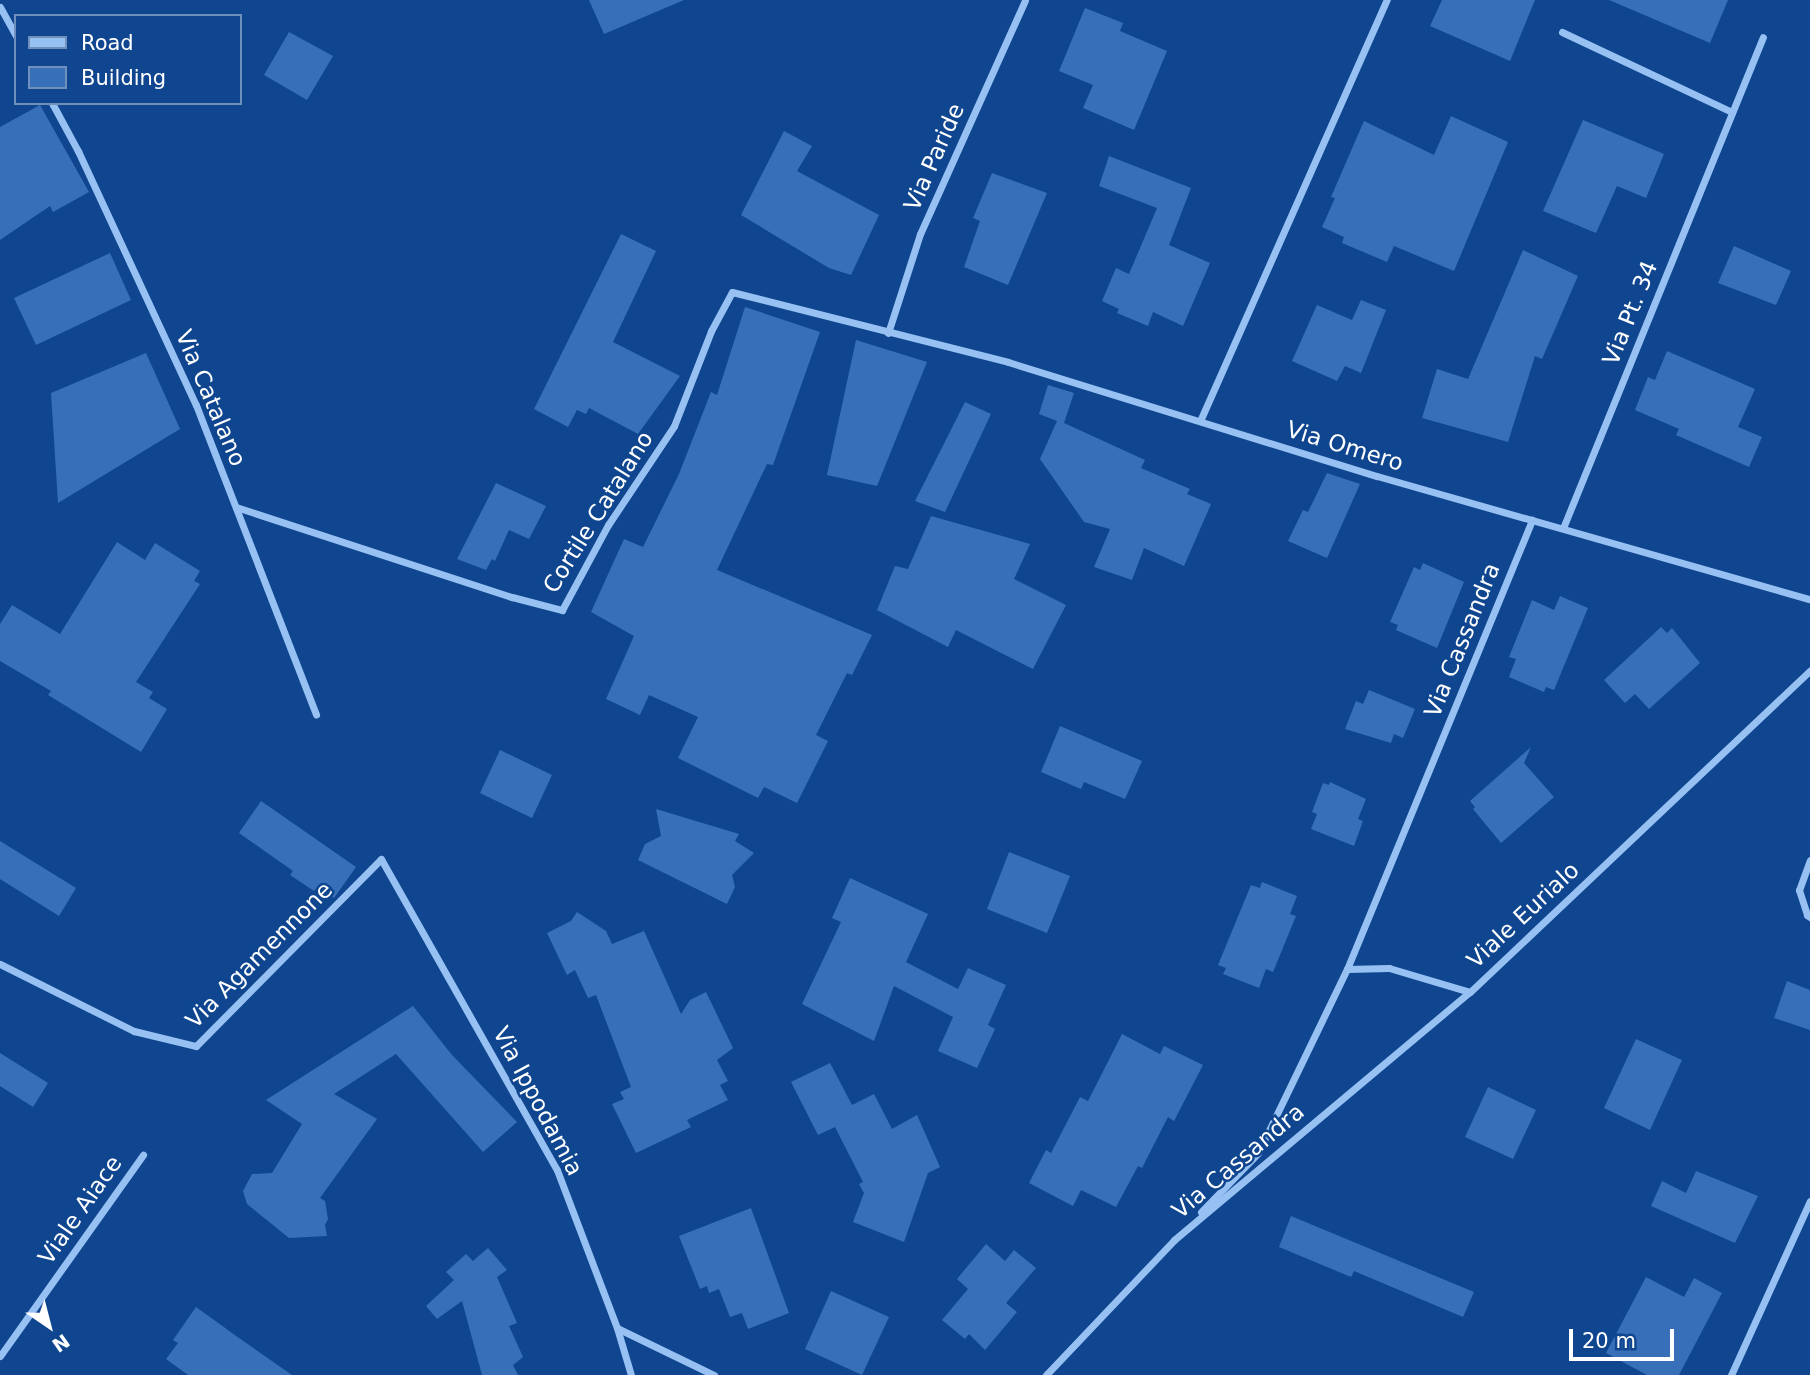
<!DOCTYPE html>
<style>
body{margin:0}
#map{position:relative;width:1810px;height:1375px;overflow:hidden;background:#0f468f;font-family:"DejaVu Sans",sans-serif}
div>[style]{position:absolute}
[style*='--x']{left:calc(var(--x)*1px);top:calc(var(--y)*1px);width:calc(var(--w)*1px);rotate:calc(var(--a)*1deg)}
.building>*{inset:0;background:#3770b9}
.street>*{height:7px;margin:-3.5px;padding:0 3.5px;transform-origin:3.5px;border-radius:3.5px;background:#98c1f3}
span{translate:-50% -50%;white-space:nowrap;text-align:center;line-height:1.15;-webkit-text-stroke:5px #0f468f;paint-order:stroke}
.street-label{font-size:23px;color:#fff}
.legend{position:absolute;left:14px;top:14px;width:228px;height:91px;box-sizing:border-box;background:#0f468f;border:2px solid #6f90bc;margin:0;padding:9px 12px;list-style:none;font-size:21px;color:#fff}
.legend li{display:flex;align-items:center;gap:14px;height:35px}
.legend b{width:35px;border:2px solid #6f90bc}
.north{position:absolute;left:14px;top:1291px;width:70px;height:70px;-webkit-text-stroke:5px #0f468f;paint-order:stroke;rotate:145deg;font-size:19px;font-weight:700;line-height:28px;text-align:center;color:#fff}
.north::after{content:'';display:block;margin:auto;width:24px;height:32px;background:#fff;clip-path:polygon(50% 0,100% 100%,50% 72%,0 100%)}
.scale{position:absolute;left:1569px;top:1329px;width:105px;height:32px;box-sizing:border-box;border:4px solid #fff;border-top:0;padding-left:9px;font-size:21px;line-height:24px;white-space:nowrap;color:#fff;-webkit-text-stroke:5px #0f468f;paint-order:stroke}
</style>
<div id="map">
<div class="building">
<i style="clip-path:polygon(589px 0,684px 0,604px 34px)"></i>
<i style="clip-path:polygon(1442px 0,1535px 0,1510px 61px,1430px 26px)"></i>
<i style="clip-path:polygon(1609px 0,1728px 0,1710px 43px)"></i>
<i style="clip-path:polygon(1085px 8px,1123px 23px,1120px 31px,1167px 51px,1134px 130px,1083px 108px,1093px 85px,1059px 71px)"></i>
<i style="clip-path:polygon(289px 32px,333px 56px,307px 100px,264px 75px)"></i>
<i style="clip-path:polygon(40px 105px,89px 192px,53px 212px,50px 206px,0 240px,0 127px)"></i>
<i style="clip-path:polygon(1451px 116px,1508px 142px,1454px 271px,1394px 246px,1387px 262px,1342px 243px,1344px 237px,1322px 227px,1335px 198px,1331px 197px,1364px 121px,1434px 155px)"></i>
<i style="clip-path:polygon(1583px 120px,1664px 154px,1646px 198px,1617px 186px,1596px 233px,1543px 211px)"></i>
<i style="clip-path:polygon(784px 131px,812px 146px,797px 171px,879px 215px,851px 275px,829px 268px,741px 215px)"></i>
<i style="clip-path:polygon(1109px 156px,1191px 188px,1169px 245px,1210px 263px,1183px 326px,1153px 312px,1148px 326px,1117px 313px,1119px 309px,1102px 301px,1116px 268px,1129px 274px,1157px 208px,1099px 186px)"></i>
<i style="clip-path:polygon(992px 173px,1047px 193px,1008px 285px,964px 267px,980px 221px,973px 218px)"></i>
<i style="clip-path:polygon(621px 234px,656px 251px,613px 342px,680px 376px,638px 434px,589px 408px,586px 414px,577px 410px,568px 427px,534px 409px)"></i>
<i style="clip-path:polygon(1734px 246px,1791px 271px,1776px 305px,1718px 283px)"></i>
<i style="clip-path:polygon(1523px 250px,1578px 276px,1542px 359px,1535px 356px,1508px 442px,1422px 418px,1437px 369px,1468px 379px)"></i>
<i style="clip-path:polygon(110px 253px,131px 300px,36px 345px,14px 298px)"></i>
<i style="clip-path:polygon(1361px 300px,1386px 310px,1361px 373px,1345px 366px,1337px 381px,1292px 361px,1317px 305px,1352px 320px)"></i>
<i style="clip-path:polygon(745px 307px,820px 332px,773px 465px,767px 464px,717px 570px,872px 635px,852px 675px,847px 673px,816px 735px,828px 741px,797px 803px,764px 787px,758px 798px,678px 758px,698px 717px,649px 695px,640px 715px,606px 699px,634px 636px,591px 612px,624px 539px,643px 547px,679px 474px,711px 392px,717px 395px)"></i>
<i style="clip-path:polygon(856px 340px,927px 362px,877px 486px,827px 475px)"></i>
<i style="clip-path:polygon(1667px 351px,1755px 389px,1738px 427px,1762px 437px,1749px 467px,1676px 435px,1679px 429px,1635px 410px,1648px 377px,1655px 380px)"></i>
<i style="clip-path:polygon(146px 353px,180px 429px,58px 503px,51px 393px)"></i>
<i style="clip-path:polygon(1048px 385px,1074px 393px,1064px 423px,1145px 460px,1141px 468px,1190px 489px,1187px 494px,1211px 504px,1184px 566px,1144px 548px,1132px 580px,1094px 567px,1110px 529px,1084px 522px,1040px 459px,1057px 421px,1039px 414px)"></i>
<i style="clip-path:polygon(965px 402px,991px 414px,945px 512px,915px 501px)"></i>
<i style="clip-path:polygon(1327px 473px,1360px 484px,1327px 558px,1288px 541px,1303px 510px,1308px 512px)"></i>
<i style="clip-path:polygon(496px 483px,546px 506px,529px 539px,509px 530px,495px 561px,492px 559px,486px 570px,457px 559px)"></i>
<i style="clip-path:polygon(931px 516px,1030px 544px,1014px 579px,1066px 605px,1033px 669px,956px 630px,948px 647px,877px 610px,895px 566px,908px 569px)"></i>
<i style="clip-path:polygon(117px 542px,145px 560px,155px 543px,200px 571px,194px 581px,200px 584px,136px 682px,153px 692px,149px 698px,167px 709px,141px 752px,48px 695px,51px 691px,0 661px,0 624px,12px 605px,60px 634px)"></i>
<i style="clip-path:polygon(1423px 563px,1464px 582px,1437px 648px,1396px 630px,1398px 625px,1390px 622px,1414px 567px,1420px 570px)"></i>
<i style="clip-path:polygon(1560px 596px,1588px 608px,1554px 690px,1546px 687px,1544px 692px,1509px 677px,1516px 659px,1509px 657px,1532px 600px,1554px 610px)"></i>
<i style="clip-path:polygon(1661px 627px,1667px 633px,1672px 628px,1700px 663px,1649px 709px,1635px 694px,1625px 703px,1604px 680px)"></i>
<i style="clip-path:polygon(1369px 690px,1415px 709px,1403px 738px,1394px 734px,1391px 743px,1345px 729px,1356px 701px,1363px 704px)"></i>
<i style="clip-path:polygon(1060px 726px,1142px 761px,1125px 799px,1084px 782px,1081px 789px,1041px 772px)"></i>
<i style="clip-path:polygon(1531px 747px,1524px 763px,1554px 797px,1501px 843px,1473px 809px,1475px 807px,1470px 801px)"></i>
<i style="clip-path:polygon(500px 750px,552px 775px,532px 818px,480px 793px)"></i>
<i style="clip-path:polygon(1330px 782px,1366px 799px,1358px 819px,1363px 821px,1354px 846px,1311px 829px,1317px 814px,1312px 812px,1323px 783px,1329px 785px)"></i>
<i style="clip-path:polygon(261px 801px,356px 867px,334px 898px,318px 886px,314px 891px,290px 875px,293px 871px,239px 833px)"></i>
<i style="clip-path:polygon(656px 809px,739px 834px,735px 841px,754px 853px,732px 875px,735px 887px,727px 904px,638px 860px,645px 844px,661px 836px)"></i>
<i style="clip-path:polygon(0 841px,76px 888px,59px 916px,0 879px)"></i>
<i style="clip-path:polygon(1009px 852px,1070px 876px,1047px 933px,987px 909px)"></i>
<i style="clip-path:polygon(850px 878px,928px 914px,906px 962px,958px 989px,968px 968px,1006px 985px,988px 1025px,995px 1029px,977px 1068px,938px 1051px,953px 1017px,894px 986px,874px 1041px,802px 1004px,841px 922px,832px 918px)"></i>
<i style="clip-path:polygon(1262px 882px,1297px 896px,1290px 914px,1296px 916px,1273px 972px,1266px 969px,1259px 988px,1223px 974px,1226px 968px,1218px 965px,1251px 885px,1260px 888px)"></i>
<i style="clip-path:polygon(577px 912px,606px 931px,612px 944px,644px 931px,681px 1014px,690px 1000px,706px 992px,733px 1048px,717px 1060px,728px 1081px,720px 1085px,728px 1100px,687px 1120px,691px 1127px,636px 1153px,612px 1104px,624px 1099px,620px 1092px,631px 1087px,596px 995px,588px 998px,575px 970px,567px 975px,547px 933px,571px 921px)"></i>
<i style="clip-path:polygon(1787px 981px,1810px 990px,1810px 1030px,1774px 1018px)"></i>
<i style="clip-path:polygon(413px 1006px,452px 1055px,517px 1122px,483px 1152px,396px 1054px,334px 1094px,377px 1119px,320px 1198px,325px 1201px,328px 1219px,325px 1225px,327px 1236px,289px 1238px,247px 1204px,243px 1191px,252px 1174px,272px 1173px,302px 1124px,266px 1100px)"></i>
<i style="clip-path:polygon(1122px 1034px,1160px 1054px,1164px 1046px,1203px 1065px,1174px 1121px,1168px 1117px,1142px 1168px,1138px 1166px,1116px 1207px,1081px 1190px,1073px 1206px,1029px 1183px,1046px 1150px,1051px 1153px,1080px 1097px,1088px 1101px)"></i>
<i style="clip-path:polygon(1636px 1039px,1682px 1060px,1650px 1130px,1604px 1108px)"></i>
<i style="clip-path:polygon(0 1053px,48px 1083px,33px 1107px,0 1086px)"></i>
<i style="clip-path:polygon(830px 1063px,852px 1105px,874px 1094px,892px 1129px,917px 1115px,940px 1167px,928px 1173px,904px 1242px,853px 1222px,864px 1193px,859px 1184px,863px 1182px,835px 1127px,818px 1135px,791px 1082px)"></i>
<i style="clip-path:polygon(1488px 1087px,1536px 1110px,1513px 1159px,1465px 1137px)"></i>
<i style="clip-path:polygon(1696px 1171px,1758px 1196px,1735px 1243px,1651px 1206px,1662px 1181px,1686px 1193px)"></i>
<i style="clip-path:polygon(751px 1208px,789px 1313px,748px 1329px,742px 1313px,730px 1317px,719px 1289px,709px 1293px,707px 1286px,700px 1289px,679px 1236px)"></i>
<i style="clip-path:polygon(1291px 1216px,1474px 1292px,1463px 1317px,1354px 1271px,1351px 1277px,1279px 1247px)"></i>
<i style="clip-path:polygon(986px 1244px,1005px 1261px,1014px 1250px,1036px 1268px,1006px 1303px,1017px 1312px,985px 1350px,969px 1334px,965px 1339px,942px 1320px,968px 1289px,957px 1279px)"></i>
<i style="clip-path:polygon(488px 1248px,507px 1270px,497px 1277px,517px 1323px,509px 1326px,523px 1357px,513px 1365px,518px 1375px,482px 1375px,462px 1301px,437px 1319px,426px 1306px,454px 1280px,446px 1272px,466px 1254px,473px 1261px)"></i>
<i style="clip-path:polygon(1646px 1277px,1684px 1297px,1694px 1278px,1722px 1293px,1679px 1375px,1647px 1375px,1606px 1353px)"></i>
<i style="clip-path:polygon(831px 1291px,889px 1317px,862px 1375px,805px 1349px)"></i>
<i style="clip-path:polygon(196px 1307px,239px 1338px,292px 1375px,188px 1375px,166px 1359px,178px 1343px,173px 1340px)"></i>
</div>
<div class="street">
<i style="--x:0;--y:7;--w:33;--a:61"></i>
<i style="--x:1562;--y:32;--w:188;--a:25.2"></i>
<i style="--x:52;--y:103;--w:55;--a:61.6"></i>
<i style="--x:78;--y:151;--w:280;--a:65.1"></i>
<i style="--x:196;--y:405;--w:332;--a:68.8"></i>
<i style="--x:888;--y:333;--w:104;--a:-72.1"></i>
<i style="--x:920;--y:234;--w:256;--a:-65.8"></i>
<i style="--x:1200;--y:421;--w:461;--a:-66.1"></i>
<i style="--x:236;--y:507;--w:290;--a:18.1"></i>
<i style="--x:512;--y:597;--w:52;--a:14.6"></i>
<i style="--x:562;--y:610;--w:97;--a:-61.6"></i>
<i style="--x:608;--y:525;--w:119;--a:-56.3"></i>
<i style="--x:674;--y:426;--w:102;--a:-68.7"></i>
<i style="--x:711;--y:331;--w:44;--a:-61.7"></i>
<i style="--x:732;--y:292;--w:285;--a:14.2"></i>
<i style="--x:1008;--y:362;--w:386;--a:17.2"></i>
<i style="--x:1377;--y:476;--w:450;--a:15.9"></i>
<i style="--x:1563;--y:528;--w:530;--a:-67.84"></i>
<i style="--x:1810;--y:860;--w:32;--a:110"></i>
<i style="--x:1799;--y:890;--w:26;--a:72"></i>
<i style="--x:1807;--y:915;--w:4;--a:34"></i>
<i style="--x:0;--y:964;--w:150;--a:26.6"></i>
<i style="--x:134;--y:1031;--w:64;--a:13.6"></i>
<i style="--x:196;--y:1046;--w:263;--a:-45.3"></i>
<i style="--x:381;--y:859;--w:357;--a:60.5"></i>
<i style="--x:557;--y:1170;--w:169;--a:69.2"></i>
<i style="--x:617;--y:1328;--w:49;--a:73.4"></i>
<i style="--x:1347;--y:969;--w:42;--a:-1.4"></i>
<i style="--x:1389;--y:968;--w:84;--a:16.5"></i>
<i style="--x:1201;--y:1212;--w:82;--a:-46"></i>
<i style="--x:1258;--y:1153;--w:204;--a:-64.2"></i>
<i style="--x:1347;--y:969;--w:486;--a:-67.6"></i>
<i style="--x:617;--y:1328;--w:108;--a:25.9"></i>
<i style="--x:0;--y:1356;--w:247;--a:-54.6"></i>
<i style="--x:1046;--y:1375;--w:186;--a:-46.5"></i>
<i style="--x:1174;--y:1240;--w:386;--a:-40"></i>
<i style="--x:1470;--y:992;--w:468;--a:-43.4"></i>
<i style="--x:1731;--y:1375;--w:191;--a:-65.6"></i>
</div>
<div class="street-label">
<span style="left:934px;top:157px;rotate:-66deg">Via Paride</span>
<span style="left:1630px;top:313px;rotate:-68deg">Via Pt. 34</span>
<span style="left:211px;top:398px;rotate:67deg">Via Catalano</span>
<span style="left:1345px;top:446px;rotate:17deg">Via Omero</span>
<span style="left:598px;top:512px;rotate:-58deg">Cortile Catalano</span>
<span style="left:1462px;top:640px;rotate:-68deg">Via Cassandra</span>
<span style="left:1523px;top:915px;rotate:-43deg">Viale Eurialo</span>
<span style="left:259px;top:955px;rotate:-45deg">Via Agamennone</span>
<span style="left:538px;top:1101px;rotate:62deg">Via Ippodamia</span>
<span style="left:1238px;top:1161px;rotate:-40deg">Via Cassandra</span>
<span style="left:80px;top:1210px;rotate:-55deg">Viale Aiace</span>
</div>
<ul class="legend">
<li><b style="height:9px;background:#98c1f3"></b>Road</li>
<li><b style="height:19px;background:#3770b9"></b>Building</li>
</ul>
<div class="north">N</div>
<div class="scale">20 m</div>
</div>
